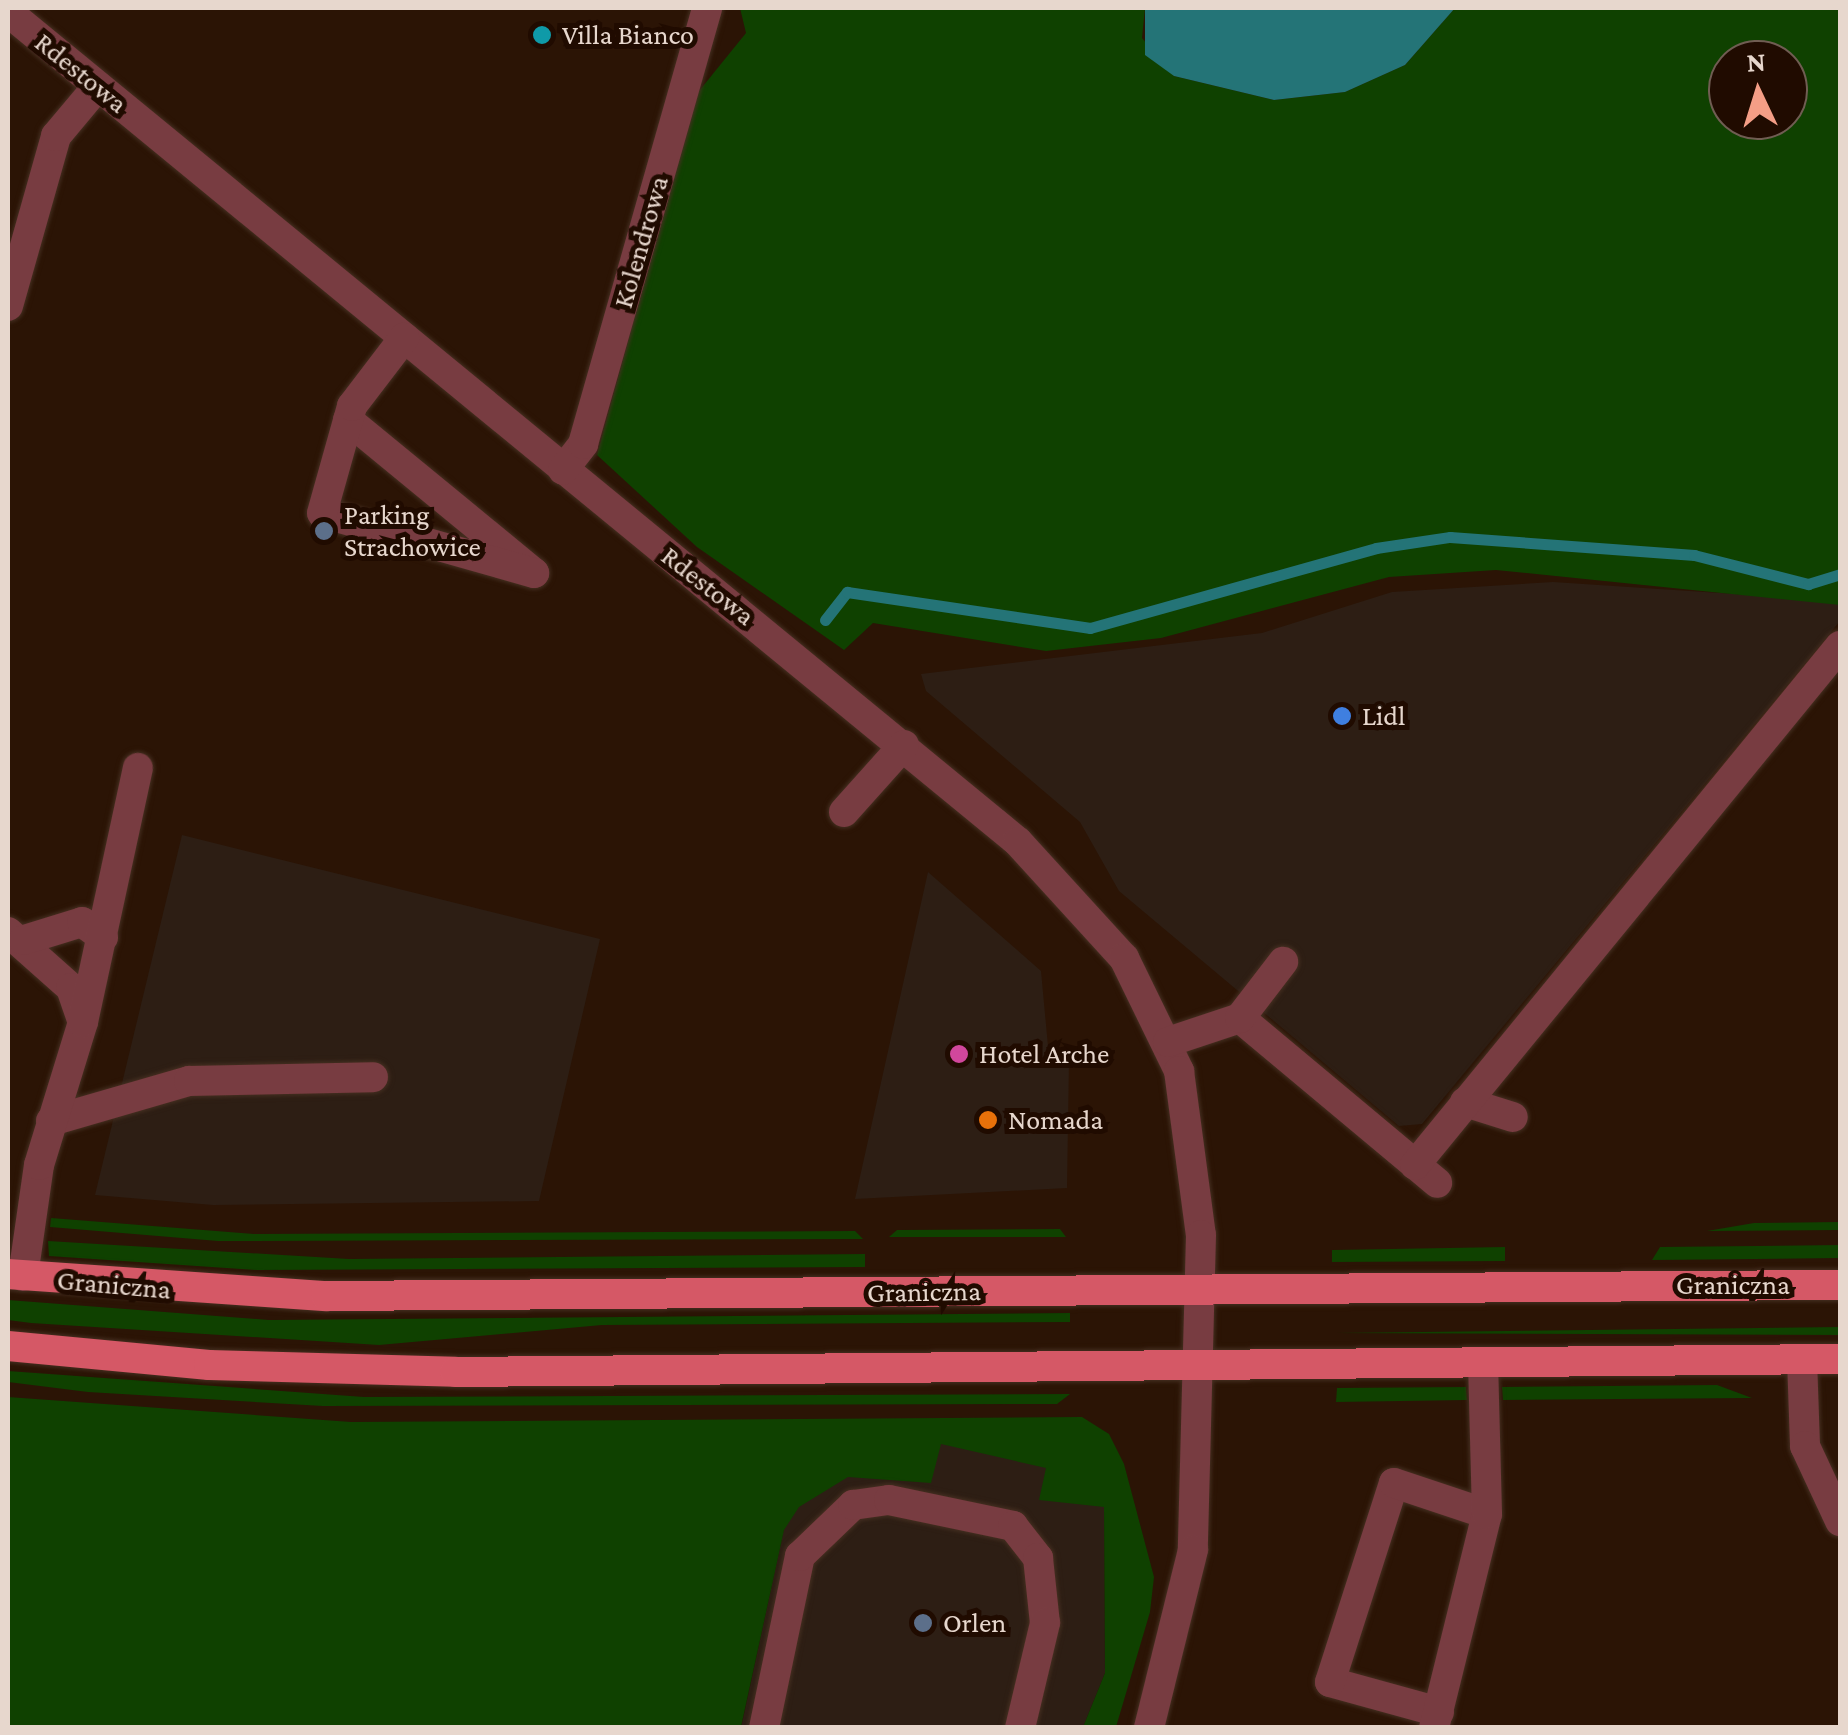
<!DOCTYPE html>
<style>
body{margin:0}
#map{position:relative;width:1848px;height:1735px;overflow:hidden;background:#2b1405;font-family:"Crimson Pro",serif}
div>[style]{position:absolute}
[style*='--x']{left:calc(var(--x)*1px);top:calc(var(--y)*1px);width:calc(var(--w)*1px);rotate:calc(var(--a)*1deg)}
.commercial>*{inset:0;background:#2d1e14}
.green>*{inset:0;background:#0f4100}
.water>*{inset:0;background:#247477}
.stream>*{height:11px;margin:-5.5px;padding:0 5.5px;transform-origin:5.5px;border-radius:5.5px;background:#247477}
.roads{filter:drop-shadow(0 0 2px #452f21) drop-shadow(0 0 2px #452f21)}
.minor>*{height:30px;margin:-15px;padding:0 15px;transform-origin:15px;border-radius:15px;background:#783c41}
.major>*{height:30px;margin:-15px;padding:0 15px;transform-origin:15px;border-radius:15px;background:#d55866}
.dots>*{width:28px;height:28px;translate:-50% -50%;box-sizing:border-box;border:5px solid #200b00;border-radius:50%}
span{translate:-50% -50%;white-space:nowrap;text-align:center;line-height:1.15;-webkit-text-stroke:10px #200b00;paint-order:stroke}
.poi-label{font-size:28px;color:#e7d7cd}
.left{translate:0 -50%;text-align:left}
.street-label{font-size:28px;color:#e7d7cd}
.frame{position:absolute;inset:0;border:10px solid #e7d7cd;pointer-events:none}
.north{position:absolute;left:1708px;top:40px;width:100px;height:100px;box-sizing:border-box;background:#200b00;border:2px solid #705d52;border-radius:50%;rotate:356deg;font-size:28px;font-weight:700;line-height:40px;text-align:center;color:#e7d7cd}
.north::after{content:'';display:block;margin:auto;width:35px;height:45px;background:#f49e86;clip-path:polygon(50% 0,100% 100%,50% 72%,0 100%)}
</style>
<div id="map">
<div class="commercial">
<i style="clip-path:polygon(1553px 582px,1840px 601px,1840px 621px,1422px 1124px,1399px 1126px,1119px 891px,1080px 822px,926px 691px,921px 674px,1262px 633px,1392px 592px)"></i>
<i style="clip-path:polygon(182px 835px,600px 939px,539px 1201px,213px 1205px,95px 1195px)"></i>
<i style="clip-path:polygon(928px 872px,1041px 971px,1049px 1057px,1069px 1061px,1067px 1188px,855px 1199px)"></i>
<i style="clip-path:polygon(1021px 1441px,1104px 1494px,1105px 1673px,1083px 1727px,741px 1728px,802px 1445px)"></i>
</div>
<div class="green">
<i style="clip-path:polygon(evenodd,740px 8px,1145px 8px,1142px 38px,1174px 76px,1274px 100px,1345px 92px,1405px 65px,1455px 8px,1840px 8px,1840px 605px,1496px 570px,1389px 577px,1161px 638px,1046px 651px,873px 623px,844px 650px,697px 547px,597px 455px,695px 96px,746px 33px,740px 8px,1728px 60px,1788px 60px,1788px 120px,1728px 120px,1728px 60px)"></i>
<i style="clip-path:polygon(51px 1218px,254px 1234px,855px 1231px,863px 1239px,218px 1241px,50px 1227px)"></i>
<i style="clip-path:polygon(1840px 1222px,1840px 1230px,1707px 1231px,1754px 1223px)"></i>
<i style="clip-path:polygon(1060px 1229px,1066px 1237px,889px 1237px,897px 1230px)"></i>
<i style="clip-path:polygon(48px 1241px,349px 1259px,865px 1254px,865px 1267px,257px 1270px,49px 1256px)"></i>
<i style="clip-path:polygon(1840px 1245px,1840px 1258px,1652px 1260px,1660px 1247px)"></i>
<i style="clip-path:polygon(1505px 1247px,1505px 1261px,1332px 1262px,1332px 1250px)"></i>
<i style="clip-path:polygon(8px 1300px,269px 1320px,1070px 1313px,1070px 1322px,602px 1325px,379px 1345px,31px 1323px,8px 1320px)"></i>
<i style="clip-path:polygon(1840px 1327px,1840px 1335px,1336px 1333px)"></i>
<i style="clip-path:polygon(8px 1371px,364px 1397px,1070px 1394px,1057px 1404px,323px 1406px,88px 1392px,8px 1382px)"></i>
<i style="clip-path:polygon(1717px 1385px,1752px 1398px,1503px 1400px,1502px 1387px)"></i>
<i style="clip-path:polygon(1466px 1387px,1467px 1400px,1336px 1402px,1337px 1388px)"></i>
<i style="clip-path:polygon(8px 1397px,351px 1422px,1082px 1417px,1109px 1434px,1124px 1464px,1154px 1577px,1150px 1612px,1116px 1727px,1083px 1727px,1105px 1673px,1104px 1507px,1039px 1500px,1046px 1468px,941px 1444px,931px 1483px,848px 1477px,799px 1507px,784px 1530px,741px 1727px,8px 1727px)"></i>
</div>
<div class="water">
<i style="clip-path:polygon(1145px 8px,1455px 8px,1405px 65px,1345px 92px,1274px 100px,1174px 76px,1145px 55px)"></i>
</div>
<div class="stream">
<i style="--x:825;--y:620;--w:36;--a:-52"></i>
<i style="--x:847;--y:592;--w:246;--a:8.4"></i>
<i style="--x:1090;--y:628;--w:297;--a:-15.6"></i>
<i style="--x:1376;--y:548;--w:75;--a:-8.5"></i>
<i style="--x:1450;--y:537;--w:245;--a:4.2"></i>
<i style="--x:1694;--y:555;--w:118;--a:14.3"></i>
<i style="--x:1808;--y:584;--w:34;--a:-17"></i>
</div>
<div class="roads">
<div class="minor">
<i style="--x:8;--y:12;--w:1307;--a:39.41"></i>
<i style="--x:1018;--y:842;--w:157;--a:47.6"></i>
<i style="--x:1124;--y:958;--w:126;--a:64"></i>
<i style="--x:1179;--y:1071;--w:165;--a:82.4"></i>
<i style="--x:1201;--y:1235;--w:315;--a:91.5"></i>
<i style="--x:1193;--y:1550;--w:183;--a:103.9"></i>
<i style="--x:8;--y:306;--w:177;--a:-74.2"></i>
<i style="--x:56;--y:136;--w:65;--a:-50"></i>
<i style="--x:348;--y:420;--w:241;--a:39.4"></i>
<i style="--x:534;--y:573;--w:220;--a:-164.2"></i>
<i style="--x:322;--y:513;--w:111;--a:-74.3"></i>
<i style="--x:352;--y:406;--w:86;--a:-52.6"></i>
<i style="--x:563;--y:470;--w:33;--a:-52"></i>
<i style="--x:583;--y:444;--w:453;--a:-74.1"></i>
<i style="--x:844;--y:812;--w:90;--a:-48.2"></i>
<i style="--x:8;--y:932;--w:84;--a:41.6"></i>
<i style="--x:71;--y:988;--w:36;--a:71"></i>
<i style="--x:24;--y:940;--w:61;--a:-17.2"></i>
<i style="--x:82;--y:922;--w:26;--a:36"></i>
<i style="--x:1240;--y:1018;--w:257;--a:39.9"></i>
<i style="--x:1168;--y:1042;--w:76;--a:-18.4"></i>
<i style="--x:1240;--y:1018;--w:71;--a:-52.5"></i>
<i style="--x:1465;--y:1102;--w:50;--a:17.4"></i>
<i style="--x:51;--y:1121;--w:144;--a:-16.2"></i>
<i style="--x:189;--y:1081;--w:184;--a:-1.2"></i>
<i style="--x:1415;--y:1165;--w:671;--a:-50.69"></i>
<i style="--x:23;--y:1276;--w:112;--a:-81.8"></i>
<i style="--x:39;--y:1165;--w:150;--a:-72.9"></i>
<i style="--x:83;--y:1022;--w:260;--a:-77.8"></i>
<i style="--x:1802;--y:1359;--w:87;--a:88"></i>
<i style="--x:1805;--y:1446;--w:83;--a:65"></i>
<i style="--x:1439;--y:1712;--w:113;--a:-164.6"></i>
<i style="--x:1330;--y:1682;--w:209;--a:-72.2"></i>
<i style="--x:1394;--y:1483;--w:98;--a:18.4"></i>
<i style="--x:764;--y:1728;--w:176;--a:-78.2"></i>
<i style="--x:800;--y:1556;--w:74;--a:-43.9"></i>
<i style="--x:853;--y:1505;--w:36;--a:-8"></i>
<i style="--x:889;--y:1500;--w:127;--a:11.8"></i>
<i style="--x:1013;--y:1526;--w:41;--a:52"></i>
<i style="--x:1038;--y:1558;--w:65;--a:83.9"></i>
<i style="--x:1045;--y:1623;--w:108;--a:103.4"></i>
<i style="--x:1434;--y:1728;--w:220;--a:-76.1"></i>
<i style="--x:1487;--y:1514;--w:152;--a:-91.5"></i>
</div>
<div class="major">
<i style="--x:8;--y:1274;--w:319;--a:4"></i>
<i style="--x:326;--y:1296;--w:1514;--a:-0.42"></i>
<i style="--x:8;--y:1346;--w:202;--a:5.4"></i>
<i style="--x:209;--y:1365;--w:246;--a:1.6"></i>
<i style="--x:455;--y:1372;--w:1385;--a:-0.54"></i>
</div>
</div>
<div class="dots">
<i style="left:542px;top:35px;background:#0f9aa8"></i>
<i style="left:324px;top:531px;background:#5c6f8a"></i>
<i style="left:1342px;top:716px;background:#3f7fe0"></i>
<i style="left:959px;top:1054px;background:#d1479c"></i>
<i style="left:988px;top:1120px;background:#e8710a"></i>
<i style="left:923px;top:1623px;background:#5c6f8a"></i>
</div>
<div class="poi-label">
<span class="left" style="left:562px;top:35px">Villa Bianco</span>
<span class="left" style="left:344px;top:531px">Parking<br>Strachowice</span>
<span class="left" style="left:1362px;top:716px">Lidl</span>
<span class="left" style="left:979px;top:1054px">Hotel Arche</span>
<span class="left" style="left:1008px;top:1120px">Nomada</span>
<span class="left" style="left:943px;top:1623px">Orlen</span>
</div>
<div class="street-label">
<span style="left:81px;top:73px;rotate:39deg">Rdestowa</span>
<span style="left:641px;top:242px;rotate:-74deg">Kolendrowa</span>
<span style="left:708px;top:586px;rotate:38deg">Rdestowa</span>
<span style="left:114px;top:1285px;rotate:5deg">Graniczna</span>
<span style="left:1733px;top:1285px">Graniczna</span>
<span style="left:924px;top:1292px;rotate:-1deg">Graniczna</span>
</div>
<div class="frame"></div>
<div class="north">N</div>
</div>
